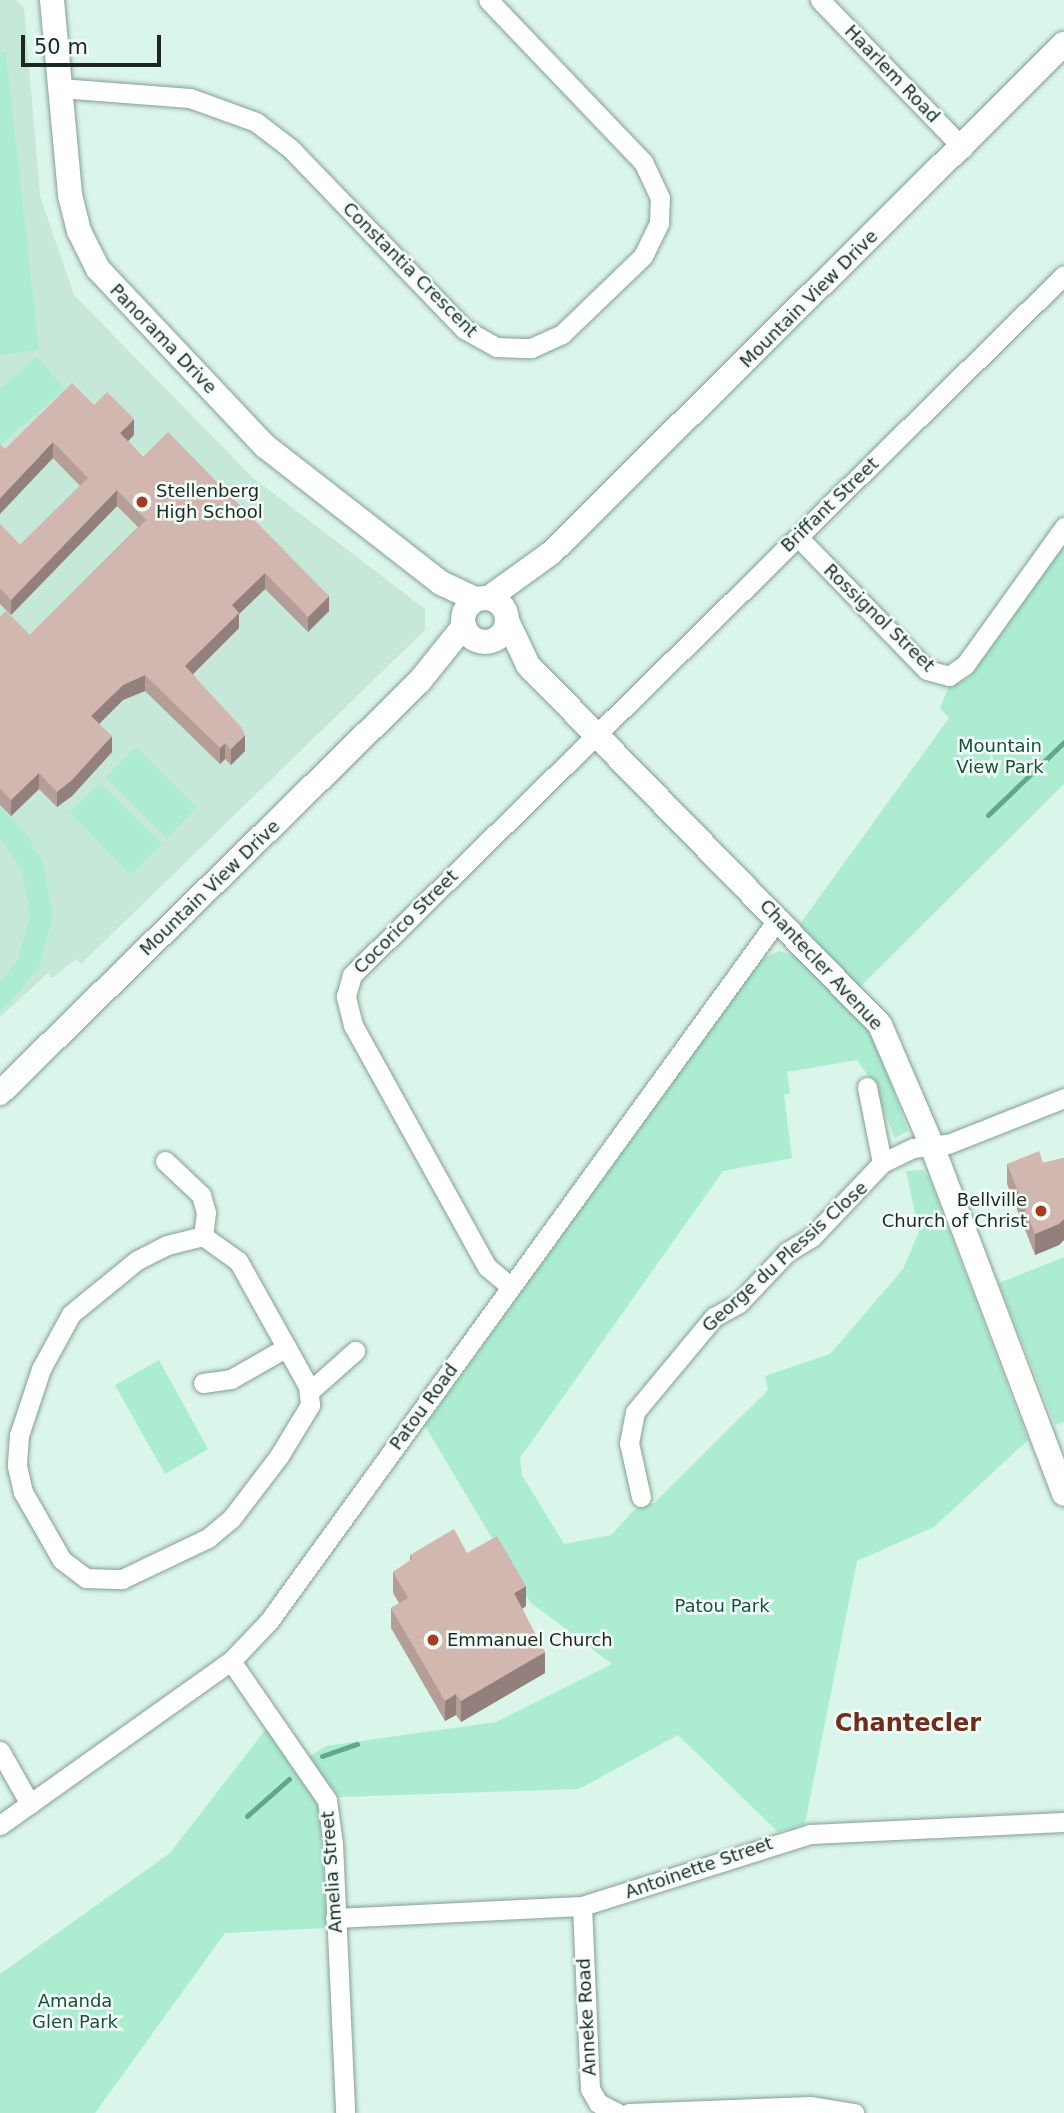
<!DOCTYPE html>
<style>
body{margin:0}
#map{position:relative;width:1064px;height:2113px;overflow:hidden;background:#daf5e9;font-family:"DejaVu Sans",sans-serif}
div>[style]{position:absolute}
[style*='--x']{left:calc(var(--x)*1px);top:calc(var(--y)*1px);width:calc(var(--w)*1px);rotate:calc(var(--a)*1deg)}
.built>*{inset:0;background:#c6e8d8}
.green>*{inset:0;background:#acedd1}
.stream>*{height:5px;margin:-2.5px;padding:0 2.5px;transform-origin:2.5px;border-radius:2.5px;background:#63a68b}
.roads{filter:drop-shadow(0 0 2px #869f94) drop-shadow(0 0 2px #869f94)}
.minor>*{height:19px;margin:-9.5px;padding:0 9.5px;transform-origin:9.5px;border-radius:9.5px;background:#fff}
.tertiary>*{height:24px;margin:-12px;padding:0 12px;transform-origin:12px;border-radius:12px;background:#fff}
.tertiary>.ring{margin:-12px;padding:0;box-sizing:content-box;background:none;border:24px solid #fff;border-radius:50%}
.wall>*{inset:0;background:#b59d98}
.shaded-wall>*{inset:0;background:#93807c}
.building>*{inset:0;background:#d2b7b1}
.dots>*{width:19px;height:19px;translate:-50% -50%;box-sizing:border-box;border:4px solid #f3fef9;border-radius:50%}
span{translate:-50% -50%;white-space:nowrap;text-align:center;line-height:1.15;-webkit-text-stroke:5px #f3fef9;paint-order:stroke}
.street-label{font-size:18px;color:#1e2823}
.poi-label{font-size:18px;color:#1e2823}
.left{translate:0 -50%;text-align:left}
.right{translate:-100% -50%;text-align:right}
.park-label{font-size:18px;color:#194f3c}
.district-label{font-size:24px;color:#702c1c;font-weight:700}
.scale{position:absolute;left:21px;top:35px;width:140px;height:32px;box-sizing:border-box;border:4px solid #1e2823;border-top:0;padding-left:9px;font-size:21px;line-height:24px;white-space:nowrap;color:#1e2823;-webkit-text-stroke:5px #f3fef9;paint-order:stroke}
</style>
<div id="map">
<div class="built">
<i style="clip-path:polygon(0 0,16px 0,24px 8px,40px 196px,74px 295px,252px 477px,425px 609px,425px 630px,81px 964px,76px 959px,52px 978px,48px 973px,0 1017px)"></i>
</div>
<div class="green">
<i style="clip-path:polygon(6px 52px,39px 350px,0 355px,0 53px)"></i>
<i style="clip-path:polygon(37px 357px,65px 389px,0 445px,0 389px)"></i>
<i style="clip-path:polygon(1064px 545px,1064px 784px,860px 987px,800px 924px,949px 718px,940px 708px,948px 688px,969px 678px)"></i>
<i style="clip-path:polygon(136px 747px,197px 807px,167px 838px,106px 777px)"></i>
<i style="clip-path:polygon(100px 783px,162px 844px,131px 874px,70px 812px)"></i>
<i style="clip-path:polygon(0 806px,23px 830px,43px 862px,53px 916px,38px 970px,0 1012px,0 983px,18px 959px,30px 915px,22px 870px,0 839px)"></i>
<i style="clip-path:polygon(779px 951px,797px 957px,873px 1036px,908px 1131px,895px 1138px,870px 1078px,857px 1060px,787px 1072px,790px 1093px,784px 1095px,792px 1158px,723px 1171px,520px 1458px,522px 1475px,564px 1544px,611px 1535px,635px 1509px,654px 1503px,768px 1390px,765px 1376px,830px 1354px,903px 1269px,919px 1232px,906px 1171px,922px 1170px,929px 1178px,1028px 1440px,934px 1527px,857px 1561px,805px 1824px,778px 1832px,678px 1735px,579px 1789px,339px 1797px,309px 1757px,326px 1746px,496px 1722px,612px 1664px,530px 1602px,425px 1426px,760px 960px)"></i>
<i style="clip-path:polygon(1064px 1257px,1064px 1422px,1055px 1425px,999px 1283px)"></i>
<i style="clip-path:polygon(159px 1360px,208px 1449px,165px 1474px,115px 1385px)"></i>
<i style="clip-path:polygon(266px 1729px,319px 1807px,327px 1928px,225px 1933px,95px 2113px,0 2113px,0 1974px,170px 1853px)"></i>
</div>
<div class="stream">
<i style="--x:988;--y:815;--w:105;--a:-43.8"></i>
<i style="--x:322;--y:1756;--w:37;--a:-19"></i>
<i style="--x:247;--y:1816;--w:56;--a:-41.4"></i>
</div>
<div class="roads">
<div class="minor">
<i style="--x:820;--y:0;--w:206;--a:46"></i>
<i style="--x:60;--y:88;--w:130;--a:4.4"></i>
<i style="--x:190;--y:98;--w:70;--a:20"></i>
<i style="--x:256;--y:122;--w:44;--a:37.6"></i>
<i style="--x:291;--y:149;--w:250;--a:46.1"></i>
<i style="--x:464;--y:329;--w:37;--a:29"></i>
<i style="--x:496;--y:347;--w:35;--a:2"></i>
<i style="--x:531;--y:348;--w:34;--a:-24"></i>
<i style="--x:562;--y:334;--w:112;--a:-43.9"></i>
<i style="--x:643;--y:256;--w:37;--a:-64"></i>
<i style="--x:659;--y:223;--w:25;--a:-88"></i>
<i style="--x:660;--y:198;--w:40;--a:-115"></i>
<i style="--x:643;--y:162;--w:224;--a:-133.7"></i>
<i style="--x:798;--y:537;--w:185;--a:45.9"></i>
<i style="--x:927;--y:670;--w:23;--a:15"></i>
<i style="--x:949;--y:676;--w:19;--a:-35"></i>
<i style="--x:965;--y:665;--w:170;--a:-54.3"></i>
<i style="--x:867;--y:1087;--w:77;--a:78.8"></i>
<i style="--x:165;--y:1161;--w:50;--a:43.4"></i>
<i style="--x:201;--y:1195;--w:18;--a:74"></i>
<i style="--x:206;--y:1212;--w:24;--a:97"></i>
<i style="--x:203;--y:1236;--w:37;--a:166"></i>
<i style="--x:167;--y:1245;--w:35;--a:153"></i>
<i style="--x:136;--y:1261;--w:84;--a:140.8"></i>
<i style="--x:71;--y:1314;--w:63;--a:118.6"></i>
<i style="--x:41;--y:1369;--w:70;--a:108.4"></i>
<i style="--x:19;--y:1435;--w:31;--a:94"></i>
<i style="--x:17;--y:1466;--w:27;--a:77"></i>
<i style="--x:23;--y:1492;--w:78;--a:60.2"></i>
<i style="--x:62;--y:1560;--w:30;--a:37"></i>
<i style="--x:86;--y:1578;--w:36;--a:2"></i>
<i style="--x:122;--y:1579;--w:95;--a:-25.5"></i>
<i style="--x:208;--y:1538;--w:30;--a:-40"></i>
<i style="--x:231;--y:1519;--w:79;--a:-52.7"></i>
<i style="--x:279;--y:1456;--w:60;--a:-58.7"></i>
<i style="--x:310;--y:1405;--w:19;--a:-96"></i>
<i style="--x:308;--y:1386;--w:143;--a:-119.2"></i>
<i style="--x:238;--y:1261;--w:43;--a:-144.5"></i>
<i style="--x:511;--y:1287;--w:31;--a:-140"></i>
<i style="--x:487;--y:1267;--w:277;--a:-119"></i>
<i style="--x:353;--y:1025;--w:30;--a:-104"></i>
<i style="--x:346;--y:996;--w:22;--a:-74"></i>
<i style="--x:352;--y:975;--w:998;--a:-44.51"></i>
<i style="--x:203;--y:1383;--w:28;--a:-8"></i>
<i style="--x:231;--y:1379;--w:64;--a:-29.7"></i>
<i style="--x:309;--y:1392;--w:62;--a:-41.7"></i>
<i style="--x:641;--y:1497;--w:55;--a:-102.5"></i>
<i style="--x:629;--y:1443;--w:32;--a:-79"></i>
<i style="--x:635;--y:1412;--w:124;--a:-50.3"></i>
<i style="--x:714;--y:1317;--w:29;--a:-29"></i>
<i style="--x:739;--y:1303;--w:70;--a:-46.7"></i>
<i style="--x:787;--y:1252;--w:29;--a:-31"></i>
<i style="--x:812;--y:1237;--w:102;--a:-46.6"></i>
<i style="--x:882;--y:1163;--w:34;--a:-26"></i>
<i style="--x:913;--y:1148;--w:35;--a:-7"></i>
<i style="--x:948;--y:1144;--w:125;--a:-21.6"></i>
<i style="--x:231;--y:1661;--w:169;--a:55.4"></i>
<i style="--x:327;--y:1800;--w:44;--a:82.2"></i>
<i style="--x:333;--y:1844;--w:269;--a:87.4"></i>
<i style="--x:0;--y:1751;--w:61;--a:60.5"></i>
<i style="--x:0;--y:1825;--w:283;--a:-35.4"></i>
<i style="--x:231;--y:1661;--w:55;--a:-46.5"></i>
<i style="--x:269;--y:1621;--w:867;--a:-54.06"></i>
<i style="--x:582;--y:1906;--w:183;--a:87.5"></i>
<i style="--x:590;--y:2089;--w:16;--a:60"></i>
<i style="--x:598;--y:2103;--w:22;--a:27"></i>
<i style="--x:335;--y:1918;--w:247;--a:-2.8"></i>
<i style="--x:582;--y:1906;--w:239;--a:-17.5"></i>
<i style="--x:810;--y:1834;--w:254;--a:-2.7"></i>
<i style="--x:629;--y:2113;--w:181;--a:-2.2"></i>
<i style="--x:810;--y:2106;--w:45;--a:9"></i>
</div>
<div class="tertiary">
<i style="--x:52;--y:0;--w:196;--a:84.7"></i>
<i style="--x:70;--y:195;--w:37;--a:76"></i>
<i style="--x:79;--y:231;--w:42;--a:63.4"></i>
<i style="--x:98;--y:269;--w:243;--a:46.7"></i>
<i style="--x:265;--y:446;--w:223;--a:37.9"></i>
<i style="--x:441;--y:583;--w:38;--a:25"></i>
<i style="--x:490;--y:597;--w:75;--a:-35.8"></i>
<i style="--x:551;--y:553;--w:723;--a:-44.78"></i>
<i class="ring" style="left:463px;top:598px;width:20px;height:20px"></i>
<i style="--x:508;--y:623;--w:47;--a:64.5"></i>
<i style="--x:528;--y:665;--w:503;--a:45.64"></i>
<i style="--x:880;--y:1025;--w:132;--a:66.7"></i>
<i style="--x:932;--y:1146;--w:372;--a:69.2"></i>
<i style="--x:0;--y:1093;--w:587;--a:-44.45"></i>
<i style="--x:419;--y:682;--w:72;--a:-51.2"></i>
</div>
</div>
<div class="wall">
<i style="clip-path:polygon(94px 405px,134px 435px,128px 441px,143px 457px,329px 611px,308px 632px,265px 589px,239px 614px,239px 628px,193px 674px,245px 751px,231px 765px,225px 759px,220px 764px,145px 691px,123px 700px,99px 724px,112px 752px,72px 796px,57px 807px,39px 789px,11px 816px,0 805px,0 617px,30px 635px,138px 527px,117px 506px,11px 615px,0 604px,0 524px,20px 545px,80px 486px,53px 458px,5px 449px)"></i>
<i style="clip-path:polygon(1064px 1158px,1064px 1240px,1059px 1245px,1035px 1255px,1007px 1184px,1007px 1164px,1043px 1163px)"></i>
<i style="clip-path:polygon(467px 1553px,526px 1606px,522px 1609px,545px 1673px,461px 1722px,456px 1715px,445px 1721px,391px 1628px,391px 1608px,399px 1603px,393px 1593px,393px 1572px,410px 1561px,410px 1555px)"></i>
</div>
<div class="shaded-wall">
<i style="clip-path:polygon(134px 419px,134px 435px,120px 449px,120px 433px)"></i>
<i style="clip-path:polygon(53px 442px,53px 458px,0 514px,0 498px)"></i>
<i style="clip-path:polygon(117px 490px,117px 506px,11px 615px,11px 600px)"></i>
<i style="clip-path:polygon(265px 573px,265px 589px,239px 614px,239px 628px,185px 682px,185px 666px,232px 605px)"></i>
<i style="clip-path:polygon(329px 596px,329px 611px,308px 632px,308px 617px)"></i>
<i style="clip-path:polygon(145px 675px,145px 691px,123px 700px,91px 732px,91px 716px,123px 685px)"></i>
<i style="clip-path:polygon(245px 735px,245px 751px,231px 765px,231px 749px)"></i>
<i style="clip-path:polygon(112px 736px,112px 752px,72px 796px,57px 807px,57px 792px)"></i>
<i style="clip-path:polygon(225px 743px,225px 759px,220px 764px,220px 748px)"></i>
<i style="clip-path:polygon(39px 773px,39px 789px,11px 816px,11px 800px)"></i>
<i style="clip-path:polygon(1064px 1219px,1064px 1240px,1059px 1245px,1035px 1255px,1035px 1234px)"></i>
<i style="clip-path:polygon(526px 1586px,526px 1606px,514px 1614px,514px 1593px)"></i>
<i style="clip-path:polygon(545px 1652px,545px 1673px,461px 1722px,461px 1701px)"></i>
<i style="clip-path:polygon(456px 1694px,456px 1715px,445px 1721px,445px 1701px)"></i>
</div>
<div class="building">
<i style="clip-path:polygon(72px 383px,94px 405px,107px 392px,134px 419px,120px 433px,143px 457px,168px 432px,329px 596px,308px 617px,265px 573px,232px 605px,239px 613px,185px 666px,241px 727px,245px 735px,231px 749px,225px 743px,220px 748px,145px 675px,123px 685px,91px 716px,112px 736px,72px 780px,57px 792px,39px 773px,11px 800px,0 789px,0 617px,6px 611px,30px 635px,146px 520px,117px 490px,11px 600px,0 588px,0 524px,20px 545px,88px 478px,53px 442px,0 498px,0 444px,5px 449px)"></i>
<i style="clip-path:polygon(1039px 1151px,1043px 1163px,1064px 1158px,1064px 1219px,1059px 1224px,1035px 1234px,1007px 1164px)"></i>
<i style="clip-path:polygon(454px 1529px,467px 1553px,497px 1536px,526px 1586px,514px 1593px,545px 1652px,461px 1701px,456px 1694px,445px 1701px,391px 1608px,408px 1598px,393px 1572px,412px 1559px,410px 1555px)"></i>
</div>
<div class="dots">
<i style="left:142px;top:502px;background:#a43b22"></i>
<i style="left:1041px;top:1211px;background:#a43b22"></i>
<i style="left:433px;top:1640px;background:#a43b22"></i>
</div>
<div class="street-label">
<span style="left:892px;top:74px;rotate:46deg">Haarlem Road</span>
<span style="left:410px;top:270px;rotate:45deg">Constantia Crescent</span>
<span style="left:809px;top:299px;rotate:-45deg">Mountain View Drive</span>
<span style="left:163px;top:339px;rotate:46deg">Panorama Drive</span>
<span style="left:830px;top:505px;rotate:-44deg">Briffant Street</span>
<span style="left:879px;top:618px;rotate:44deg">Rossignol Street</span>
<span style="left:210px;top:888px;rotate:-44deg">Mountain View Drive</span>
<span style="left:406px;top:922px;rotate:-45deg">Cocorico Street</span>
<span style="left:821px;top:965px;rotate:47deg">Chantecler Avenue</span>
<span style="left:785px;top:1257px;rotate:-42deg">George du Plessis Close</span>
<span style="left:424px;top:1407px;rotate:-54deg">Patou Road</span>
<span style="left:699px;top:1868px;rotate:-19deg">Antoinette Street</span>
<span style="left:332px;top:1872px;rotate:-94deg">Amelia Street</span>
<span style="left:587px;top:2017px;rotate:-93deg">Anneke Road</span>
</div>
<div class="poi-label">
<span class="left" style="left:156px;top:502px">Stellenberg<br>High School</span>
<span class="right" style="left:1027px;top:1211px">Bellville<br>Church of Christ</span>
<span class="left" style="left:447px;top:1640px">Emmanuel Church</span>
</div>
<div class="park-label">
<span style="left:1000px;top:757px">Mountain<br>View Park</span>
<span style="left:722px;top:1606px">Patou Park</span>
<span style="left:75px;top:2012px">Amanda<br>Glen Park</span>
</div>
<div class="district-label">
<span style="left:908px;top:1724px">Chantecler</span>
</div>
<div class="scale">50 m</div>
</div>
